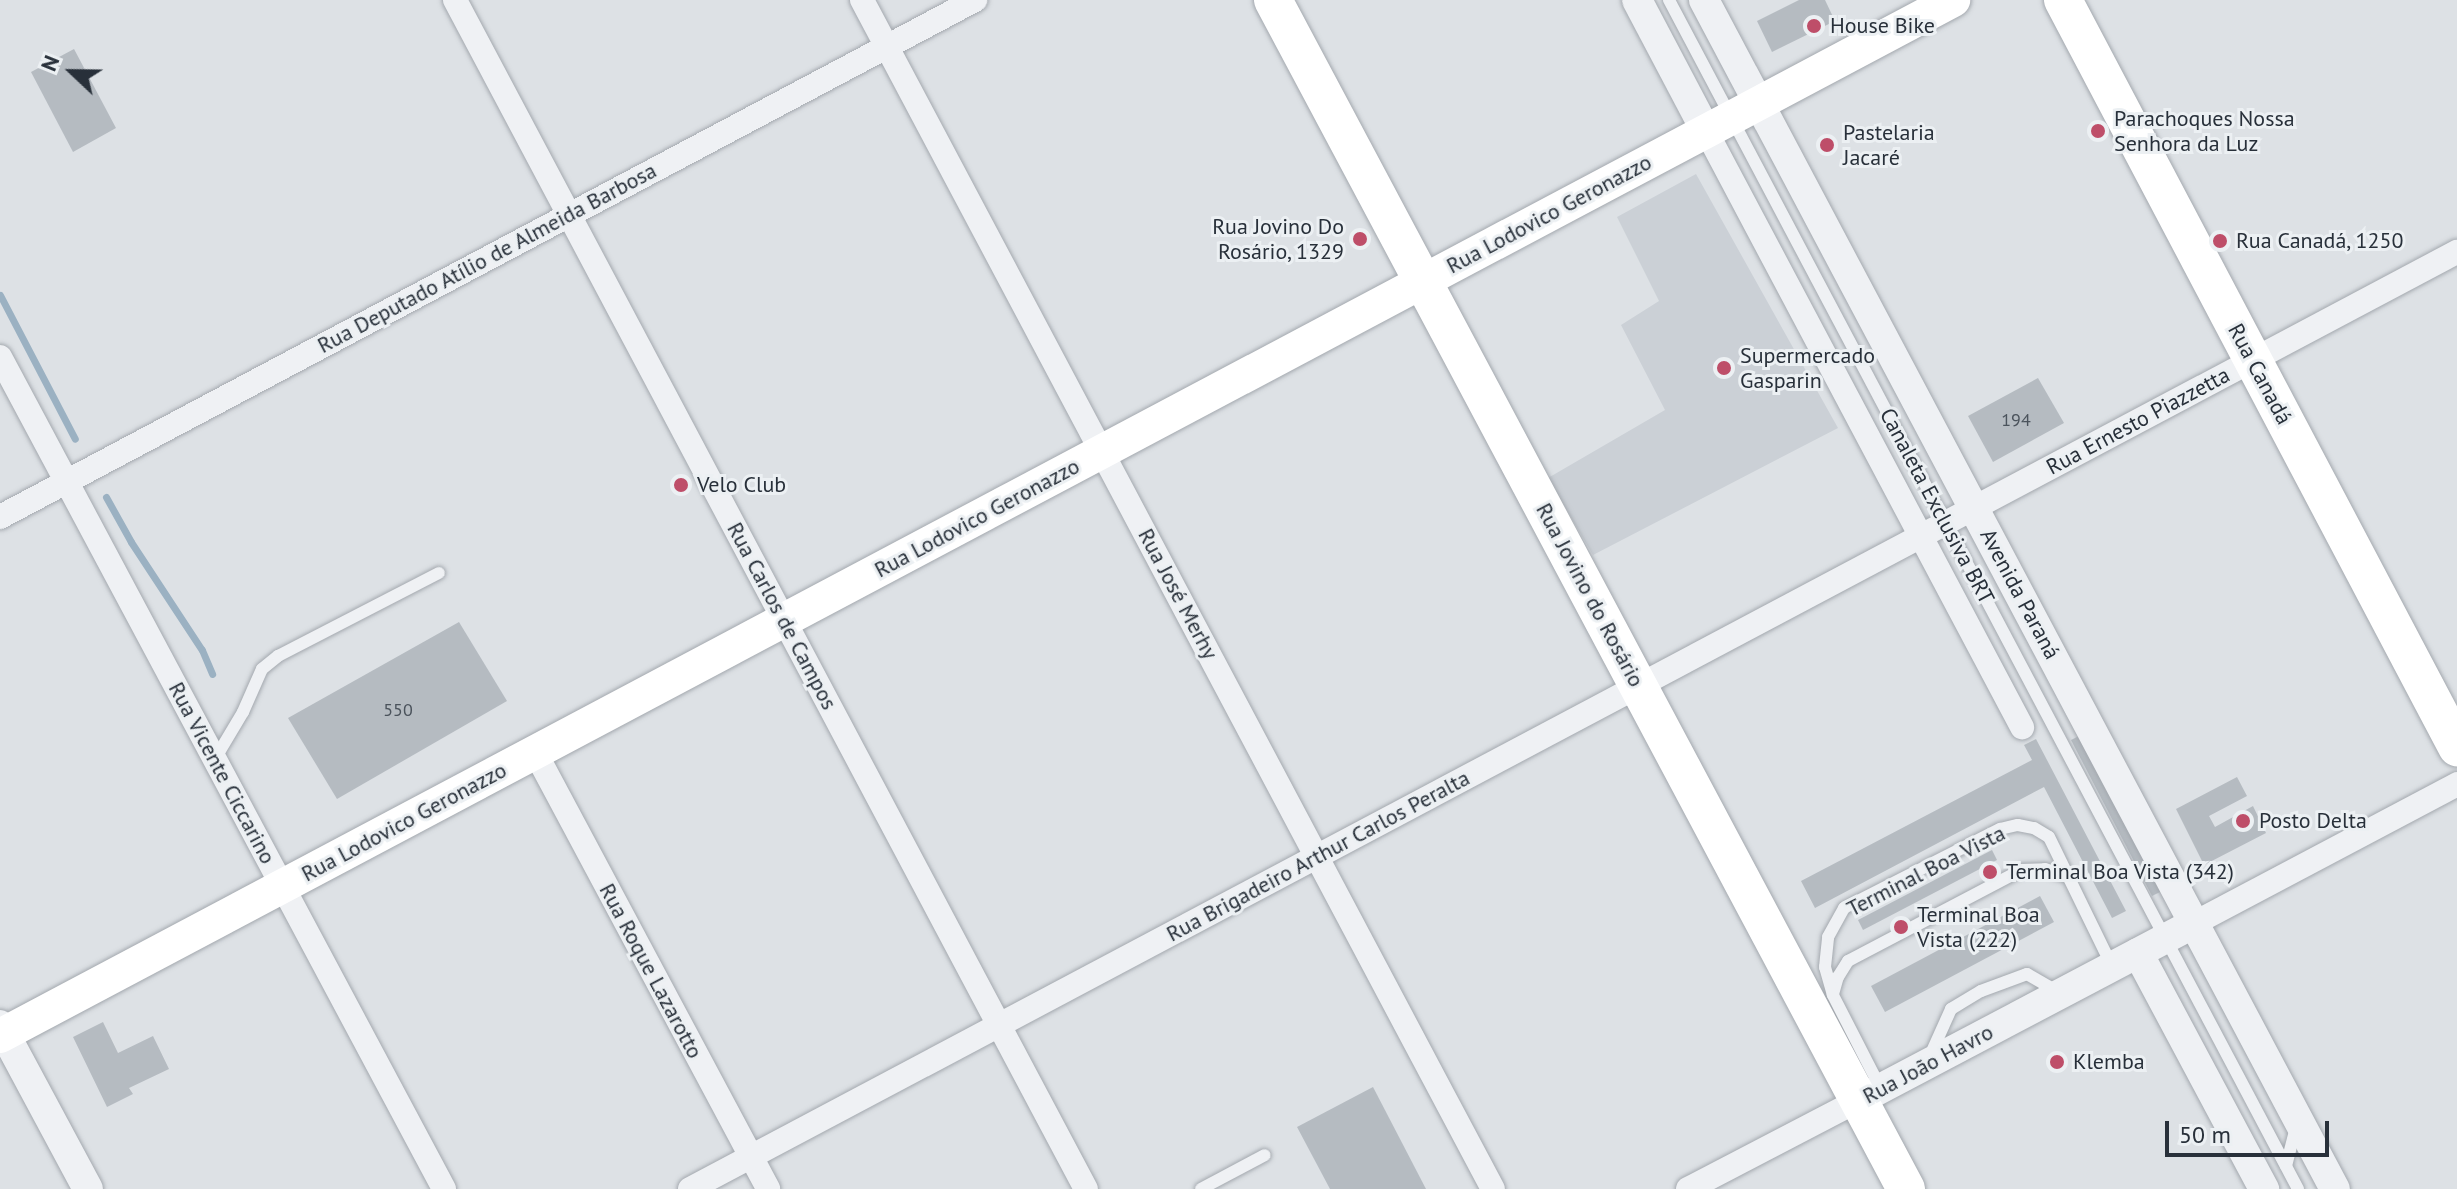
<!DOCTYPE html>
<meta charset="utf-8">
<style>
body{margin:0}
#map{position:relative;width:2457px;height:1189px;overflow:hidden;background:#dde1e5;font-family:"PT Sans",sans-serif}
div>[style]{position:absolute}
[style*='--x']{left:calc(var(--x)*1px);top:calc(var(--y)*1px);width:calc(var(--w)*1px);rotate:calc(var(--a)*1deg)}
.built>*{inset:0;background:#cbd0d6}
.stream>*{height:7px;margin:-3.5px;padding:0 3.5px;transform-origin:3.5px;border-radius:3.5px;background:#9bb1c2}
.building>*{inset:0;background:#b5bbc1}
.roads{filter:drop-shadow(0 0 2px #a3a8ae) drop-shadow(0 0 2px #a3a8ae)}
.service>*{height:12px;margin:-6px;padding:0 6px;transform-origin:6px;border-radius:6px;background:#eff1f4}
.minor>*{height:24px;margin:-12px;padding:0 12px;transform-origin:12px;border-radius:12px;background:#eff1f4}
.tertiary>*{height:30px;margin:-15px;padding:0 15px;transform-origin:15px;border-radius:15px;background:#eff1f4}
.secondary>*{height:34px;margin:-17px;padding:0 17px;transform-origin:17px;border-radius:17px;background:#fff}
.primary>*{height:38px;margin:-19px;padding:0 19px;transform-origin:19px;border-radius:19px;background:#fff}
.dots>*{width:22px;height:22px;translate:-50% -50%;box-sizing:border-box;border:4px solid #ecf0f3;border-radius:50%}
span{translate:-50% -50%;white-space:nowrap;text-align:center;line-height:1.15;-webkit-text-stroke:6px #ecf0f3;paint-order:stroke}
.number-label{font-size:18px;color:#4b535c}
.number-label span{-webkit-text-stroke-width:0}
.poi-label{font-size:22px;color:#28303a}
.left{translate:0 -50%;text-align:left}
.right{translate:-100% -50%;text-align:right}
.street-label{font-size:22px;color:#28303a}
.north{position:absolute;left:32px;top:32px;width:80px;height:80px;-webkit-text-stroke:6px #ecf0f3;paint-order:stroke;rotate:292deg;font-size:22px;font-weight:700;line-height:32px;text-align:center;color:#28303a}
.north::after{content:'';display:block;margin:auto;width:28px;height:36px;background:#28303a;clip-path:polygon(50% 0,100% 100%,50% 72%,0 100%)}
.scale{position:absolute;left:2165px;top:1121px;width:164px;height:36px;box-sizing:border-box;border:4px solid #28303a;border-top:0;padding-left:10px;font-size:24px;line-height:28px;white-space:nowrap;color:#28303a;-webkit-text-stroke:6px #ecf0f3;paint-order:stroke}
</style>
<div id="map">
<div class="built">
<i style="clip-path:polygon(1696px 174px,1838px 428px,1593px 555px,1548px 478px,1665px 410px,1621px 325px,1659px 301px,1617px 217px)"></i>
</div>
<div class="stream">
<i style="--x:0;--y:295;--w:162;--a:62.5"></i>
<i style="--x:106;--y:497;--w:51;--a:60.9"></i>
<i style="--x:131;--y:542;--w:129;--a:56.7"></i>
<i style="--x:202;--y:650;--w:26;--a:67"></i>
</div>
<div class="building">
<i style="clip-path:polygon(1799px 0,1825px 0,1835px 21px,1772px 52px,1757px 21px)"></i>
<i style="clip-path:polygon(74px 49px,116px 128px,73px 152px,31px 72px)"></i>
<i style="clip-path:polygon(2038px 378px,2064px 423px,1993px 462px,1968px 416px)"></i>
<i style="clip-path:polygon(459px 622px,507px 701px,337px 799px,288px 718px)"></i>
<i style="clip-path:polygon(2087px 732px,2168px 888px,2152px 896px,2071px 740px)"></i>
<i style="clip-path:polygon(2036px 739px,2126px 911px,2112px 918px,2044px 787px,1815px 908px,1801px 881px,2032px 760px,2024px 745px)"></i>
<i style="clip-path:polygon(2237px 777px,2247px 796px,2209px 816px,2215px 827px,2253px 806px,2266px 833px,2204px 865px,2176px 809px)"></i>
<i style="clip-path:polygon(1992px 850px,1997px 860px,1863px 930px,1858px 920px)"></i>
<i style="clip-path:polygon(2040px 896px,2054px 922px,1885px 1012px,1871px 986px)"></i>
<i style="clip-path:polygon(103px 1022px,118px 1053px,153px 1036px,169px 1069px,129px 1088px,133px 1094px,107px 1107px,73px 1037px)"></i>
<i style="clip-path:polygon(1373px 1087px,1426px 1189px,1330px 1189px,1297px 1127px)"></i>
</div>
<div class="roads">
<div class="service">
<i style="--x:1669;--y:0;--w:1345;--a:62.12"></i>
<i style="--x:215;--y:759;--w:55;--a:-59.2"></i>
<i style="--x:243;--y:712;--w:47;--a:-66.2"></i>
<i style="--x:262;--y:669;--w:21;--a:-39"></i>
<i style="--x:278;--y:656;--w:181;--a:-27.3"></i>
<i style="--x:1833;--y:994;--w:18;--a:-74"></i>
<i style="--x:1838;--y:977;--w:19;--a:-58"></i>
<i style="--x:1848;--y:961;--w:195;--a:-27.7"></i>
<i style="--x:2021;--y:870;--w:24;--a:-2"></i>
<i style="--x:2045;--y:869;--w:24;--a:19"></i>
<i style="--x:1929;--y:1058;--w:54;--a:-65.8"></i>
<i style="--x:1951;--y:1009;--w:35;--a:-31"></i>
<i style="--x:1981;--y:991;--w:49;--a:-20.3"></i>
<i style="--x:2027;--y:974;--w:36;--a:30"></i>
<i style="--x:1881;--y:1089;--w:106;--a:-117.1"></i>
<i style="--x:1833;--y:995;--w:29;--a:-106"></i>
<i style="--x:1825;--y:967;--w:30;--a:-84"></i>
<i style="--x:1828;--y:937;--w:33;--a:-61"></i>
<i style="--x:1844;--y:908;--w:175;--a:-26.9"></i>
<i style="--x:2000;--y:829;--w:18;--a:-13"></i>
<i style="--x:2018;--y:825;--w:16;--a:11"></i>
<i style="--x:2034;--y:828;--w:17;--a:31"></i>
<i style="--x:2049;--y:837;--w:144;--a:64"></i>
<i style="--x:2286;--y:1166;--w:40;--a:-75.6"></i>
<i style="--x:1201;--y:1189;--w:72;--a:-28"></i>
</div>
<div class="minor">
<i style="--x:455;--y:0;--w:1346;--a:62.05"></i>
<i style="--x:862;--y:0;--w:1346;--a:62.05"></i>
<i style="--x:1706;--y:131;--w:675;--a:62.07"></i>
<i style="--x:0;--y:357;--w:943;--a:61.91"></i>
<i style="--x:0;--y:517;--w:1104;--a:-27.94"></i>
<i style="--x:535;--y:752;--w:495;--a:61.9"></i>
<i style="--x:2195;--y:923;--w:297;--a:-27.9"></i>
<i style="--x:690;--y:1189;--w:2000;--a:-27.94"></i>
<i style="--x:1688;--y:1189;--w:193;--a:-27.5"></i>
</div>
<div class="tertiary">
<i style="--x:1637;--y:0;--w:148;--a:62.2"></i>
<i style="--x:1704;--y:0;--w:1346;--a:62.05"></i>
<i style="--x:2138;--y:953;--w:268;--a:61.9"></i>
<i style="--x:0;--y:1025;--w:186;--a:61.8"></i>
<i style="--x:1859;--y:1100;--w:380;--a:-27.8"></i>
</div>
<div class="secondary">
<i style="--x:0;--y:1036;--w:2211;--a:-27.94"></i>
</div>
<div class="primary">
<i style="--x:1273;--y:0;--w:1347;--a:61.97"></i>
<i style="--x:2063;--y:0;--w:845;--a:62.19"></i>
</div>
</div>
<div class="dots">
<i style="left:1814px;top:26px;background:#be4e69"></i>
<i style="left:2098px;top:131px;background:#be4e69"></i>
<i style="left:1827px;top:145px;background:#be4e69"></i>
<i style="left:1360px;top:239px;background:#be4e69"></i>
<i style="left:2220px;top:241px;background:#be4e69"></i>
<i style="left:1724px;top:368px;background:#be4e69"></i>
<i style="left:681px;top:485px;background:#be4e69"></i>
<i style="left:2243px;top:821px;background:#be4e69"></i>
<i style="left:1990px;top:872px;background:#be4e69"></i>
<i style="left:1901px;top:927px;background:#be4e69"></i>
<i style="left:2057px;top:1062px;background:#be4e69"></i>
</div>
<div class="number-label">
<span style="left:2016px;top:420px">194</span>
<span style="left:398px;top:710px">550</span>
</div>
<div class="poi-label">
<span class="left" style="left:1830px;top:26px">House Bike</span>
<span class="left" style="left:2114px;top:131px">Parachoques Nossa<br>Senhora da Luz</span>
<span class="left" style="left:1843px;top:145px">Pastelaria<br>Jacaré</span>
<span class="right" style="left:1344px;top:239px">Rua Jovino Do<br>Rosário, 1329</span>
<span class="left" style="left:2236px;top:241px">Rua Canadá, 1250</span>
<span class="left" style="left:1740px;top:368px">Supermercado<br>Gasparin</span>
<span class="left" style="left:697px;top:485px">Velo Club</span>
<span class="left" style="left:2259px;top:821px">Posto Delta</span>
<span class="left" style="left:2006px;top:872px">Terminal Boa Vista (342)</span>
<span class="left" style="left:1917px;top:927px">Terminal Boa<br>Vista (222)</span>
<span class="left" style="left:2073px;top:1062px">Klemba</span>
</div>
<div class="street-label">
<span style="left:1549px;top:214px;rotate:-28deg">Rua Lodovico Geronazzo</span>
<span style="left:487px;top:258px;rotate:-28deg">Rua Deputado Atílio de Almeida Barbosa</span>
<span style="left:2260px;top:374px;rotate:62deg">Rua Canadá</span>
<span style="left:2138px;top:421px;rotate:-28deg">Rua Ernesto Piazzetta</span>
<span style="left:1937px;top:506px;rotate:62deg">Canaleta Exclusiva BRT</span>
<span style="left:977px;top:518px;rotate:-28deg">Rua Lodovico Geronazzo</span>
<span style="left:1178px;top:594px;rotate:62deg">Rua José Merhy</span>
<span style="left:2020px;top:594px;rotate:62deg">Avenida Paraná</span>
<span style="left:1590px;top:595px;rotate:62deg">Rua Jovino do Rosário</span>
<span style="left:782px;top:616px;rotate:62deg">Rua Carlos de Campos</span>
<span style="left:222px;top:773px;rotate:62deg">Rua Vicente Ciccarino</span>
<span style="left:404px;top:822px;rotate:-28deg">Rua Lodovico Geronazzo</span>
<span style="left:1318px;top:856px;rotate:-28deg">Rua Brigadeiro Arthur Carlos Peralta</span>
<span style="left:1926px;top:871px;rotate:-27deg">Terminal Boa Vista</span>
<span style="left:651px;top:971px;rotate:62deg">Rua Roque Lazarotto</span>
<span style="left:1928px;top:1064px;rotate:-28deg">Rua João Havro</span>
</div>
<div class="north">N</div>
<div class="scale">50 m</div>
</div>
